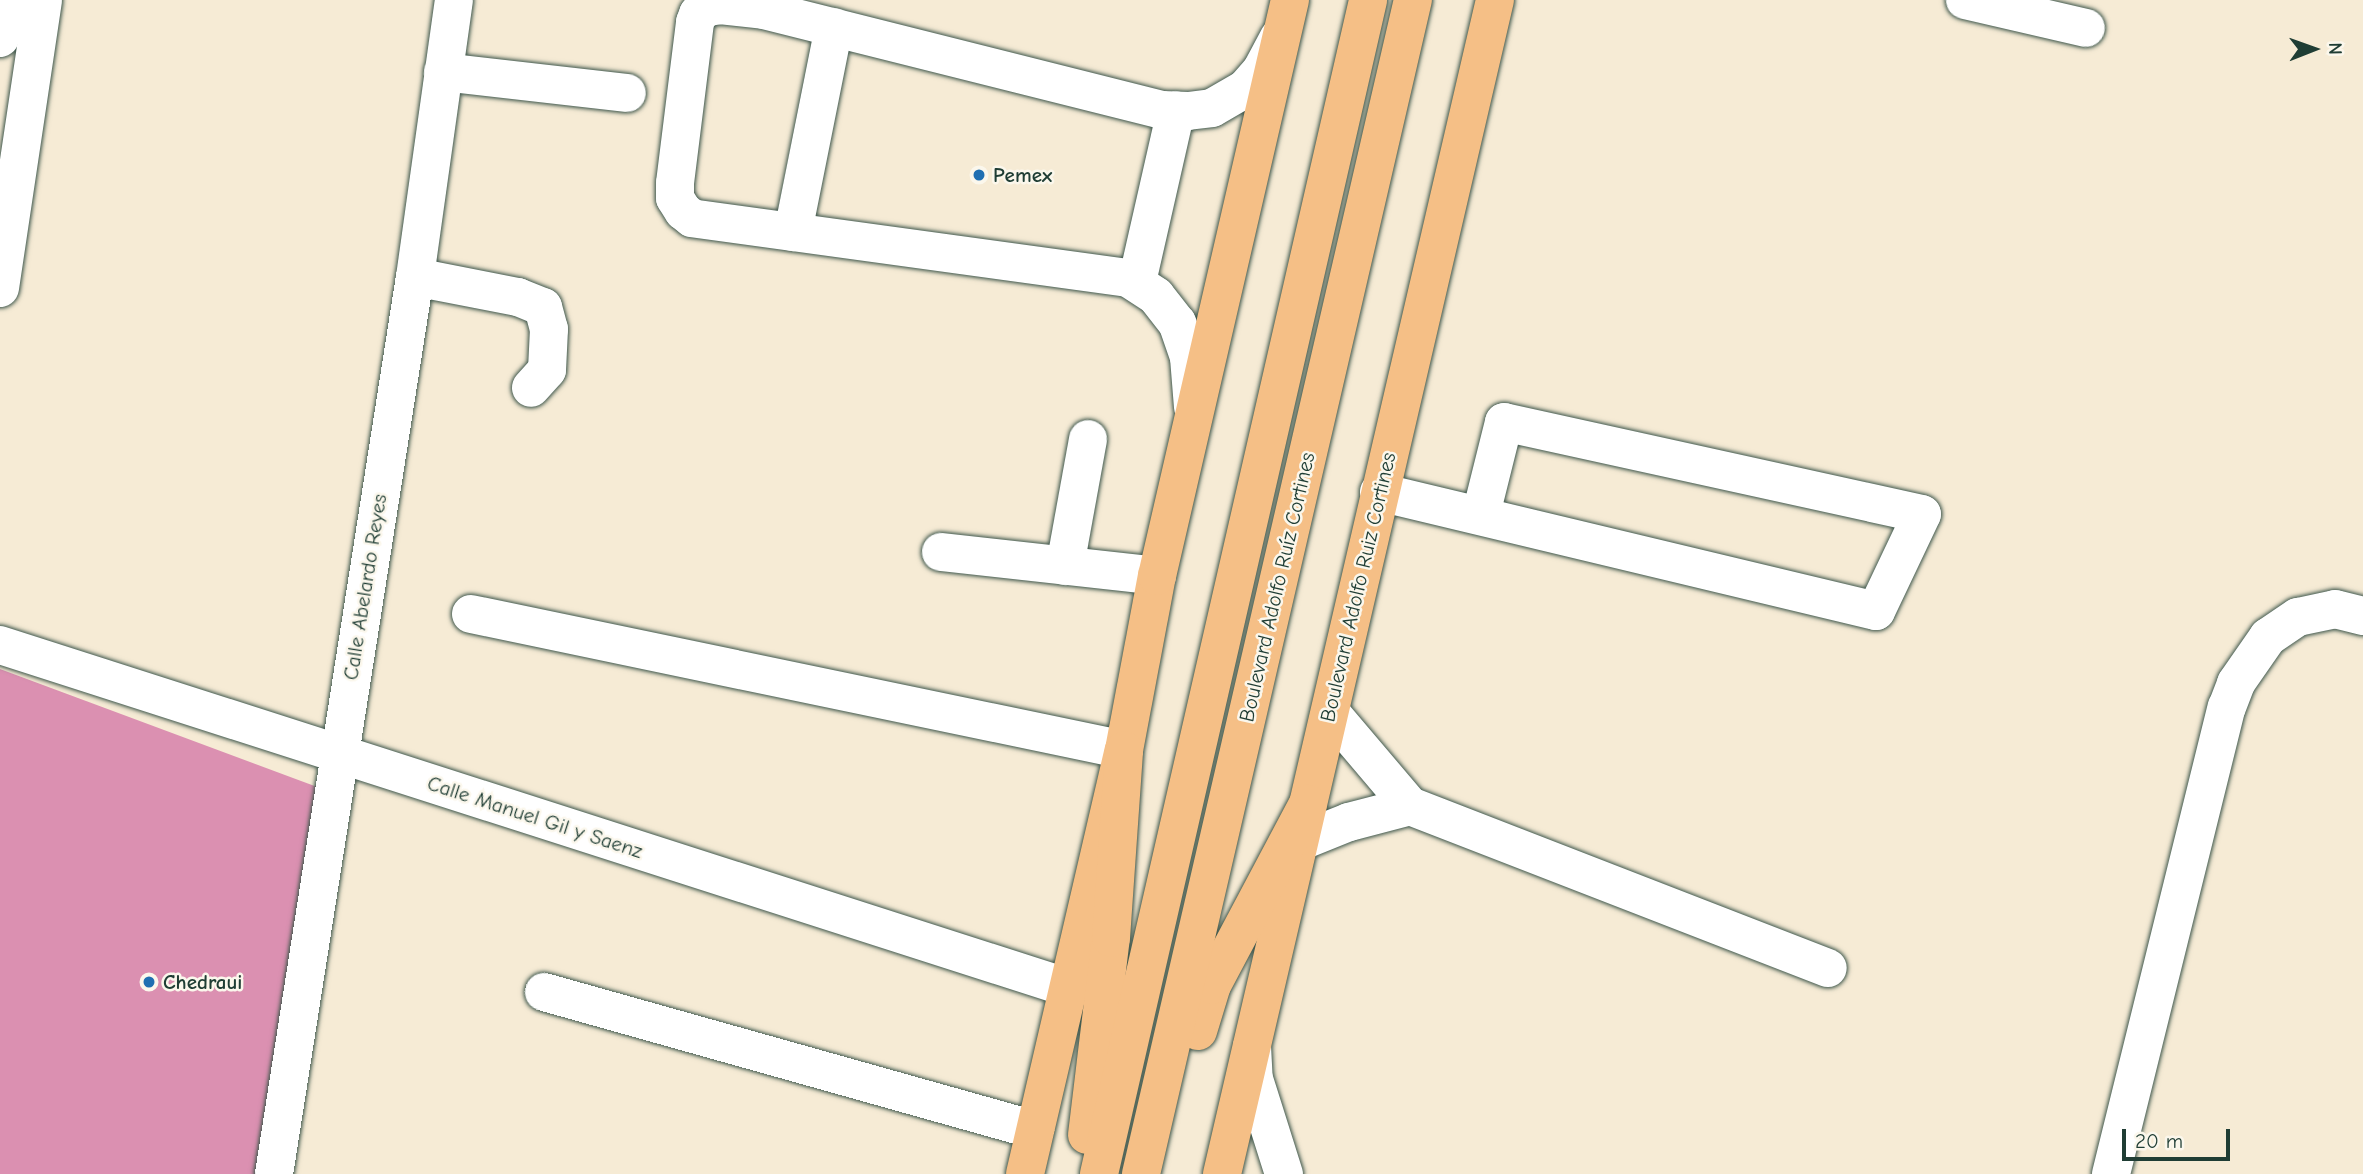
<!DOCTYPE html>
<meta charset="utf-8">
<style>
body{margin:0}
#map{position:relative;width:2363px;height:1174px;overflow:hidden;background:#f6ebd5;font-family:"Comic Neue",sans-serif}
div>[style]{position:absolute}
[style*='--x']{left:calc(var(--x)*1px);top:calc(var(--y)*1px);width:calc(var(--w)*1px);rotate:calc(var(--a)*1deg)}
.building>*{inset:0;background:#db90b1}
.roads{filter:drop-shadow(0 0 2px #3f574c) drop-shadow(0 0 2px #3f574c)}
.minor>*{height:38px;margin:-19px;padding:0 19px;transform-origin:19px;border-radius:19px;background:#fff}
.major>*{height:38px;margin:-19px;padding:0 19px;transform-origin:19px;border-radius:19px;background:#f5bf86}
.highway>*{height:38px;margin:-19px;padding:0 19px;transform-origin:19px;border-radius:19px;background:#f5bf86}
.dots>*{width:19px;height:19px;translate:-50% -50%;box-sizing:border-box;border:4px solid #fbf7ec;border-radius:50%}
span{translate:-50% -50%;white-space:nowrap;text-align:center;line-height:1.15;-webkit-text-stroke:5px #fbf7ec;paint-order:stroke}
.poi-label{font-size:21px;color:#1f3d34;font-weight:700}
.left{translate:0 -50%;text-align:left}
.street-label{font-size:21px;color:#1f3d34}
.north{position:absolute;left:2279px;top:14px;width:70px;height:70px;-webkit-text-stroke:5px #fbf7ec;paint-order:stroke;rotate:89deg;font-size:19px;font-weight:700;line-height:28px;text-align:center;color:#1f3d34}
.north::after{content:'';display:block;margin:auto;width:24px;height:32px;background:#1f3d34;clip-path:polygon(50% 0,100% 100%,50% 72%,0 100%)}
.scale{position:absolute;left:2122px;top:1129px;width:108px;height:32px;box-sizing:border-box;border:4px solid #1f3d34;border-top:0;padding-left:9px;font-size:21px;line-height:24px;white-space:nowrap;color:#1f3d34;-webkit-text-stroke:5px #fbf7ec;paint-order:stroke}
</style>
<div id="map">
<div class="building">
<i style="clip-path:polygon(0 669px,328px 791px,268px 1174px,0 1174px)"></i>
</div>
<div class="roads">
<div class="minor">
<i style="--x:1965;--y:0;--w:124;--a:13"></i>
<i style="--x:0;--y:38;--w:38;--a:-81"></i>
<i style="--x:443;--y:72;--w:185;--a:6.5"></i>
<i style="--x:793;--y:232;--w:209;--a:-78.7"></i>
<i style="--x:415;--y:277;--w:105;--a:11"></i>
<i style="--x:518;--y:297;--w:27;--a:22"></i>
<i style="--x:543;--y:307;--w:23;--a:75"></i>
<i style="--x:549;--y:329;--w:41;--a:92.8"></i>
<i style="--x:547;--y:370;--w:24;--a:132"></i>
<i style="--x:1137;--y:282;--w:176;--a:-77.2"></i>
<i style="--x:0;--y:288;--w:291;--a:-81.5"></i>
<i style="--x:1193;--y:407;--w:50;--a:-94.6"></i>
<i style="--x:1189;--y:357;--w:36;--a:-109"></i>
<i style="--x:1177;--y:323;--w:34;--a:-128"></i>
<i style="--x:1156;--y:296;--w:33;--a:-147"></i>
<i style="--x:1128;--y:278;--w:440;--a:-172.2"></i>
<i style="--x:692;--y:218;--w:11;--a:-142"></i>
<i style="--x:683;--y:211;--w:15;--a:-122"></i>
<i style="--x:675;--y:198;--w:15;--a:-90"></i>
<i style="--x:675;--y:183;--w:162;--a:-82.9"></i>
<i style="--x:695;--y:22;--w:9;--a:-69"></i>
<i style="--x:698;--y:14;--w:12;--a:-35"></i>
<i style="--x:708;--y:7;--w:12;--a:-9"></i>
<i style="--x:720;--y:5;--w:44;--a:6.5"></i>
<i style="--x:764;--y:10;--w:410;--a:14.1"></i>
<i style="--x:1162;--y:110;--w:26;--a:2"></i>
<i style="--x:1188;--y:111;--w:24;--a:-7"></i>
<i style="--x:1212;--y:108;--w:39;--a:-30"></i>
<i style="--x:1246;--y:88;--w:23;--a:-49"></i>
<i style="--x:1261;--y:71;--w:38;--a:-62"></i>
<i style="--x:1379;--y:492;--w:511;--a:13.47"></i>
<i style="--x:1876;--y:611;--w:107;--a:-64.6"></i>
<i style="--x:1922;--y:514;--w:428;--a:-167.6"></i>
<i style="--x:1504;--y:422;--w:95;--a:104"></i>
<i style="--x:941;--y:552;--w:217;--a:6.3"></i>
<i style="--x:1065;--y:566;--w:129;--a:-79.7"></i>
<i style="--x:471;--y:614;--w:667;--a:11.76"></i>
<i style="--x:0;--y:645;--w:1123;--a:17.79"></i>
<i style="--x:1331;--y:713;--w:122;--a:49.7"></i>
<i style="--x:1410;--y:806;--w:448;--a:21.2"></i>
<i style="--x:1299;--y:842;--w:54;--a:-21.8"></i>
<i style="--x:1349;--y:822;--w:63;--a:-14.7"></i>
<i style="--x:544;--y:992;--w:510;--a:15.7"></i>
<i style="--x:1252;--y:1046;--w:33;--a:87"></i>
<i style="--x:1254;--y:1079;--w:100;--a:72.5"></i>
<i style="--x:274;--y:1174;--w:908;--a:-81.07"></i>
<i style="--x:415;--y:277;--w:280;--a:-82"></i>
<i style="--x:2111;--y:1174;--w:481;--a:-76.1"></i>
<i style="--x:2227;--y:707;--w:26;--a:-69"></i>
<i style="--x:2236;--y:683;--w:56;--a:-55.2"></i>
<i style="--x:2268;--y:637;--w:36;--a:-34"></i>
<i style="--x:2298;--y:617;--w:38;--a:-12"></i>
<i style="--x:2335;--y:609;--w:29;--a:14"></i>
</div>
<div class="major">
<i style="--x:1025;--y:1174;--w:435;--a:-76.9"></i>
<i style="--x:1124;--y:750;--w:177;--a:-79.3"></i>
<i style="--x:1157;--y:576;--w:591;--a:-77"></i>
<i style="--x:1222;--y:1174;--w:1205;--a:-76.91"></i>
</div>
<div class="highway">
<i style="--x:1198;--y:1031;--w:48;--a:-73.1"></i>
<i style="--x:1212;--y:985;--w:205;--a:-62.1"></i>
<i style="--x:1087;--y:1135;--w:198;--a:-83.1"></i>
<i style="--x:1111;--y:938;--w:188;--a:-86"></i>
<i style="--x:1099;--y:1174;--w:1204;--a:-77.09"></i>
<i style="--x:1141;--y:1174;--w:1205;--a:-76.96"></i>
</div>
</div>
<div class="dots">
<i style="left:979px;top:175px;background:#1f6fb2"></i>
<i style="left:149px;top:982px;background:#1f6fb2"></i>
</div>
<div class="poi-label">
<span class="left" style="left:993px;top:175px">Pemex</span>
<span class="left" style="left:163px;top:982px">Chedraui</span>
</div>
<div class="street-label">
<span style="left:365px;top:587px;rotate:-81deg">Calle Abelardo Reyes</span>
<span style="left:1277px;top:587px;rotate:-77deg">Boulevard Adolfo Ruíz Cortines</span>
<span style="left:1358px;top:587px;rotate:-77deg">Boulevard Adolfo Ruiz Cortines</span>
<span style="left:535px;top:817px;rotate:18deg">Calle Manuel Gil y Saenz</span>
</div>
<div class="north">N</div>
<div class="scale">20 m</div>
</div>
